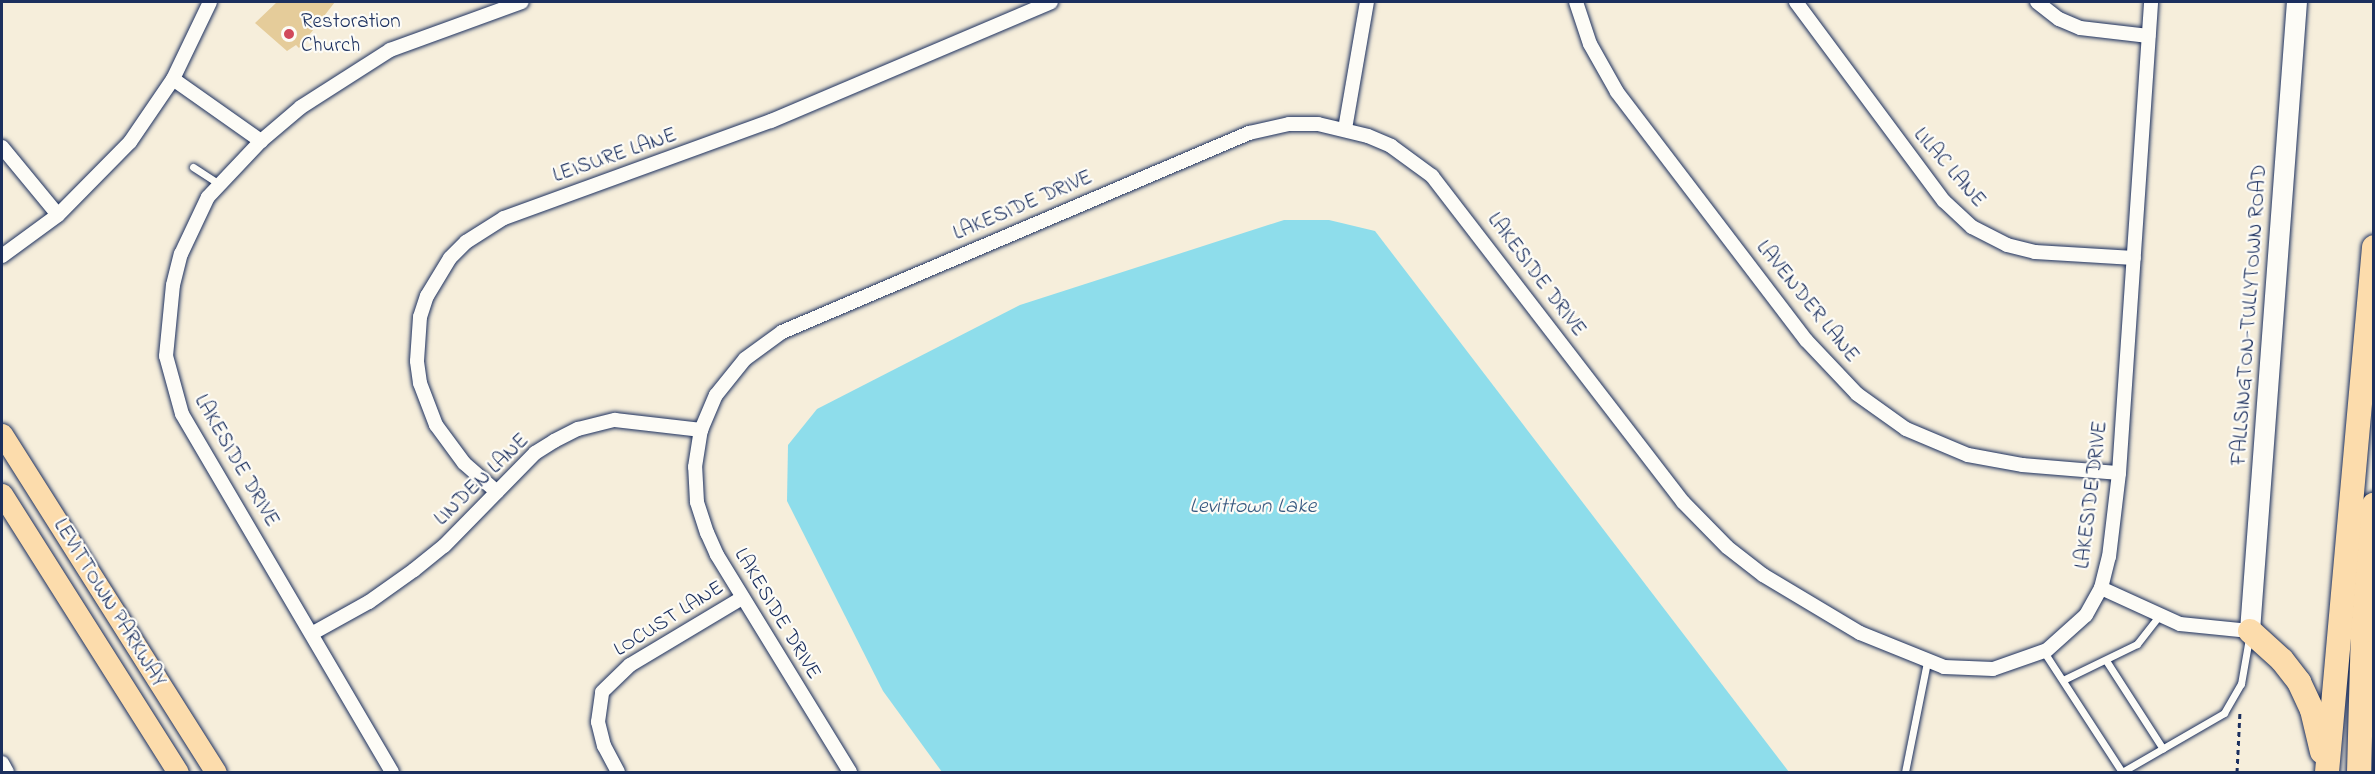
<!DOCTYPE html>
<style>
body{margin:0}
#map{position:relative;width:2375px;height:774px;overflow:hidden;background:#f6eedb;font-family:"Indie Flower",sans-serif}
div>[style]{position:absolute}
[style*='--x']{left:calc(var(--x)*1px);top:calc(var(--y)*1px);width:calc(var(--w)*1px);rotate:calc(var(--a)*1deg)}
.water>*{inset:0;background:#8eddeb}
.building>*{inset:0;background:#e5cc9a}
.path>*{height:3px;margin-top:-1.5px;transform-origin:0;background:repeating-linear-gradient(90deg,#1b2f5e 0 4.5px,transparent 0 9px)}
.roads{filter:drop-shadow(0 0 2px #1b2f5e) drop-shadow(0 0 2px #1b2f5e)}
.service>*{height:7px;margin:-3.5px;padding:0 3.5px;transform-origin:3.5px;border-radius:3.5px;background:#fdfcf7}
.minor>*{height:14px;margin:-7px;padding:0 7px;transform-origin:7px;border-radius:7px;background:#fdfcf7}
.secondary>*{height:20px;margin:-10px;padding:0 10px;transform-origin:10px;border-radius:10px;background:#fdfcf7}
.primary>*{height:21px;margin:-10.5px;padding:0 10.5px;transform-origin:10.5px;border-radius:10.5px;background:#fcdcac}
.motorway>*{height:24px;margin:-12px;padding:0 12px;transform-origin:12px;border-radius:12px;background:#fcdcac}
.dots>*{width:16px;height:16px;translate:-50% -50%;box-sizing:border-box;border:3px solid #fdfcf7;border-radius:50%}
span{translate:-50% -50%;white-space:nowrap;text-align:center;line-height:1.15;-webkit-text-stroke:4.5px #fdfcf7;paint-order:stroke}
.poi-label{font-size:21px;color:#1b2f5e}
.left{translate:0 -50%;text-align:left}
.street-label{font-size:21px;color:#1b2f5e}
.water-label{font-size:22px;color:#385a81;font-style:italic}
.frame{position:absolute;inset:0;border:3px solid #1b2f5e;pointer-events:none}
</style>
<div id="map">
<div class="water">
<i style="clip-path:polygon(1284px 220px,1329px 220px,1375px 231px,1789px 772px,942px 772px,883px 691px,787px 501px,788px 445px,817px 409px,1020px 305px)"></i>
</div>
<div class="building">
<i style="clip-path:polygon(277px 2px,335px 2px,299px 48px,296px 45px,287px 51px,255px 23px)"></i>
</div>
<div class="path">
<i style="--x:2237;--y:772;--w:61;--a:-87.2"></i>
</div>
<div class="roads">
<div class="service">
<i style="--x:193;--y:167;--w:31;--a:33"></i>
<i style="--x:2044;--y:652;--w:143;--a:57"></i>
<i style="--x:2122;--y:772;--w:118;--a:-30"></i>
<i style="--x:2224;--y:713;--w:34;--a:-60"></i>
<i style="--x:2241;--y:684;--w:47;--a:-80.1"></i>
<i style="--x:2107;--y:662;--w:103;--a:57.2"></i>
<i style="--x:2063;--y:680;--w:82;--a:-25.9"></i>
<i style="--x:2137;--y:644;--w:36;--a:-52"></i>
<i style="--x:1905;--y:772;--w:112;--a:-78.7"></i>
</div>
<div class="minor">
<i style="--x:1576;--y:2;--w:44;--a:71.6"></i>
<i style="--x:1590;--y:44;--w:55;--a:60.6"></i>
<i style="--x:1617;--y:92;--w:312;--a:52.7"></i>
<i style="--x:1806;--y:340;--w:74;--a:46.6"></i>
<i style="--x:1857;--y:394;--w:60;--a:35.5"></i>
<i style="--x:1906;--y:429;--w:67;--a:22.8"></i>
<i style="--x:1968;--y:455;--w:56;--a:10.3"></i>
<i style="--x:2023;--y:465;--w:96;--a:4.8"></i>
<i style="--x:1796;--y:2;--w:248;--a:53.4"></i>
<i style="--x:1944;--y:201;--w:38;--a:43"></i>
<i style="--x:1972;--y:227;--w:39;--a:27"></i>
<i style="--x:2007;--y:245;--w:29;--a:14"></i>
<i style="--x:2035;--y:252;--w:99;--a:3.5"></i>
<i style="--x:2037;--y:2;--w:28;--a:38"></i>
<i style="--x:2059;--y:19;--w:23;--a:23"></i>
<i style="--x:2080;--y:28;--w:69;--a:6.6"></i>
<i style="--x:173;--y:79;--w:108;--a:35.2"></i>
<i style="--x:1345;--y:129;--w:129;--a:-80.2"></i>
<i style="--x:2;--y:147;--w:88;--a:50.5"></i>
<i style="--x:2;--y:256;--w:69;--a:-36.2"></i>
<i style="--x:58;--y:215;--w:103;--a:-45.4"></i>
<i style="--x:130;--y:142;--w:76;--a:-55.7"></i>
<i style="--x:173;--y:79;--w:85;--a:-64.3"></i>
<i style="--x:497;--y:492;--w:44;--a:-138.7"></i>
<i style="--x:464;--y:463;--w:47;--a:-126.4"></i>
<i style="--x:436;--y:425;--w:45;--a:-110.9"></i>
<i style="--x:420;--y:383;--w:22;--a:-98"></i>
<i style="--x:417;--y:361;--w:44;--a:-86.1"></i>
<i style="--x:420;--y:317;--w:22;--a:-72"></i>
<i style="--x:427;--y:296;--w:44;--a:-58.8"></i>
<i style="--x:450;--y:258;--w:23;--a:-45"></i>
<i style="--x:466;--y:242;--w:45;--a:-32.3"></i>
<i style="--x:504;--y:218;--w:284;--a:-20"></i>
<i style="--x:771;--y:121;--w:304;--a:-23"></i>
<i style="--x:2101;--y:588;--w:87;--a:24.5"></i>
<i style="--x:2180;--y:624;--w:70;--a:5.7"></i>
<i style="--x:313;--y:633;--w:64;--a:-29"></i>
<i style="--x:369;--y:602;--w:55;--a:-35.4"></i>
<i style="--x:414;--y:570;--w:38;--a:-39"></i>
<i style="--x:444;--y:546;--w:130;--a:-45.6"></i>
<i style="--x:535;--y:453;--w:22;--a:-32"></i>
<i style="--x:554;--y:441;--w:27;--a:-27"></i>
<i style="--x:578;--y:429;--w:38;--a:-14"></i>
<i style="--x:615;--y:420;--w:87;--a:6.6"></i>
<i style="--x:2;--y:763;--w:10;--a:61"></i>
<i style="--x:392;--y:772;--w:415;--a:-120.4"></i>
<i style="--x:182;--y:414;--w:60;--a:-105.4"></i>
<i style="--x:166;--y:356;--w:71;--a:-84.4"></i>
<i style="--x:173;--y:285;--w:32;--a:-76"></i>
<i style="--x:181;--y:254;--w:63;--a:-64.7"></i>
<i style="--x:208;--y:197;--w:77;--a:-46.6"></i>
<i style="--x:261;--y:141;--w:52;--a:-40.4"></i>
<i style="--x:301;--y:107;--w:106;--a:-32.6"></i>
<i style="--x:390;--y:50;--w:140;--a:-20"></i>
<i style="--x:618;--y:772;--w:30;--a:-118"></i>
<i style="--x:604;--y:746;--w:25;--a:-104"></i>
<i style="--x:598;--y:722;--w:30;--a:-82"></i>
<i style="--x:602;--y:692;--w:39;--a:-44"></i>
<i style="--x:630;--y:665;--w:131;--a:-30.9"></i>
<i style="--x:850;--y:772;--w:255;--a:-121.5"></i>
<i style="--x:717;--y:555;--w:24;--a:-114"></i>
<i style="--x:707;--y:533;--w:33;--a:-108"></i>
<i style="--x:697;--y:502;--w:35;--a:-93"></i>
<i style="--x:695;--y:467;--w:37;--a:-81"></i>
<i style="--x:701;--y:430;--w:38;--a:-67"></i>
<i style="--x:716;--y:395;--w:46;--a:-51.1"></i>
<i style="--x:745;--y:359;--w:46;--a:-36.1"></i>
<i style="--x:782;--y:332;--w:508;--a:-23.08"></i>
<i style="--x:1249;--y:133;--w:41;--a:-12.7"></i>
<i style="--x:1289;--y:124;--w:29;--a:0"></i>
<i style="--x:1318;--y:124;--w:51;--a:13.5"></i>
<i style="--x:1368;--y:136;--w:25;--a:23"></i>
<i style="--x:1391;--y:146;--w:51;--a:36.2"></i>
<i style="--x:1432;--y:176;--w:411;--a:52.4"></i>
<i style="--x:1683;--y:502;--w:63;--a:45.6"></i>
<i style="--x:1727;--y:547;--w:46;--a:37.9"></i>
<i style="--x:1763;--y:575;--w:113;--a:30.9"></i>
<i style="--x:1860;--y:633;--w:91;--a:22"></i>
<i style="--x:1944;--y:667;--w:49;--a:2.3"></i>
<i style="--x:1993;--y:669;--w:57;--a:-19.4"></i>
<i style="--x:2047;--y:650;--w:52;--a:-41.9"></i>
<i style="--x:2086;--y:615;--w:31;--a:-61"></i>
<i style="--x:2101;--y:588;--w:32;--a:-76"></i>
<i style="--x:2109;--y:557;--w:85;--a:-83.2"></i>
<i style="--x:2119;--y:473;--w:472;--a:-86.1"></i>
</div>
<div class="secondary">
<i style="--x:2250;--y:631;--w:631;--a:-85.73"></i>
</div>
<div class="primary">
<i style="--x:2;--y:434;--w:400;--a:57.7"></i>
<i style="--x:2;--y:494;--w:329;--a:57.7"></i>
</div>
<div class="motorway">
<i style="--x:2250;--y:631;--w:43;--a:42.2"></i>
<i style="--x:2282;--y:660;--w:28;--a:52"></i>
<i style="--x:2299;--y:682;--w:31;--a:65"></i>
<i style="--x:2312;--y:710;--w:43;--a:76.6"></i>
<i style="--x:2327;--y:772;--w:527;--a:-84.88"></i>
<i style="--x:2359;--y:772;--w:141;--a:-88.4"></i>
<i style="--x:2363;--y:631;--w:127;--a:-85"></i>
</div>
</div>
<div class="dots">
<i style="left:289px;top:34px;background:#d1495b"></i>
</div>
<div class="poi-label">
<span class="left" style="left:301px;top:34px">Restoration<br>Church</span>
</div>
<div class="street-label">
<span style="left:615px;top:156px;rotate:-19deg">LEISURE LANE</span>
<span style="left:1949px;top:168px;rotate:49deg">LILAC LANE</span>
<span style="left:1023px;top:206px;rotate:-23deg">LAKESIDE DRIVE</span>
<span style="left:1536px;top:275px;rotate:53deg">LAKESIDE DRIVE</span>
<span style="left:1807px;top:302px;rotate:51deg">LAVENDER LANE</span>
<span style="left:2250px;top:315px;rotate:-86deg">FALLSINGTON-TULLYTOWN ROAD</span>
<span style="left:236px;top:461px;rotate:60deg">LAKESIDE DRIVE</span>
<span style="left:482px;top:480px;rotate:-44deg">LINDEN LANE</span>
<span style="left:2092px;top:495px;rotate:-83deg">LAKESIDE DRIVE</span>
<span style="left:109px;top:603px;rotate:58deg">LEVITTOWN PARKWAY</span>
<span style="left:777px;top:614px;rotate:59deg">LAKESIDE DRIVE</span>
<span style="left:669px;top:619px;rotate:-32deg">LOCUST LANE</span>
</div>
<div class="water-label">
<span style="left:1253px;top:508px">Levittown Lake</span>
</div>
<div class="frame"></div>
</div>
